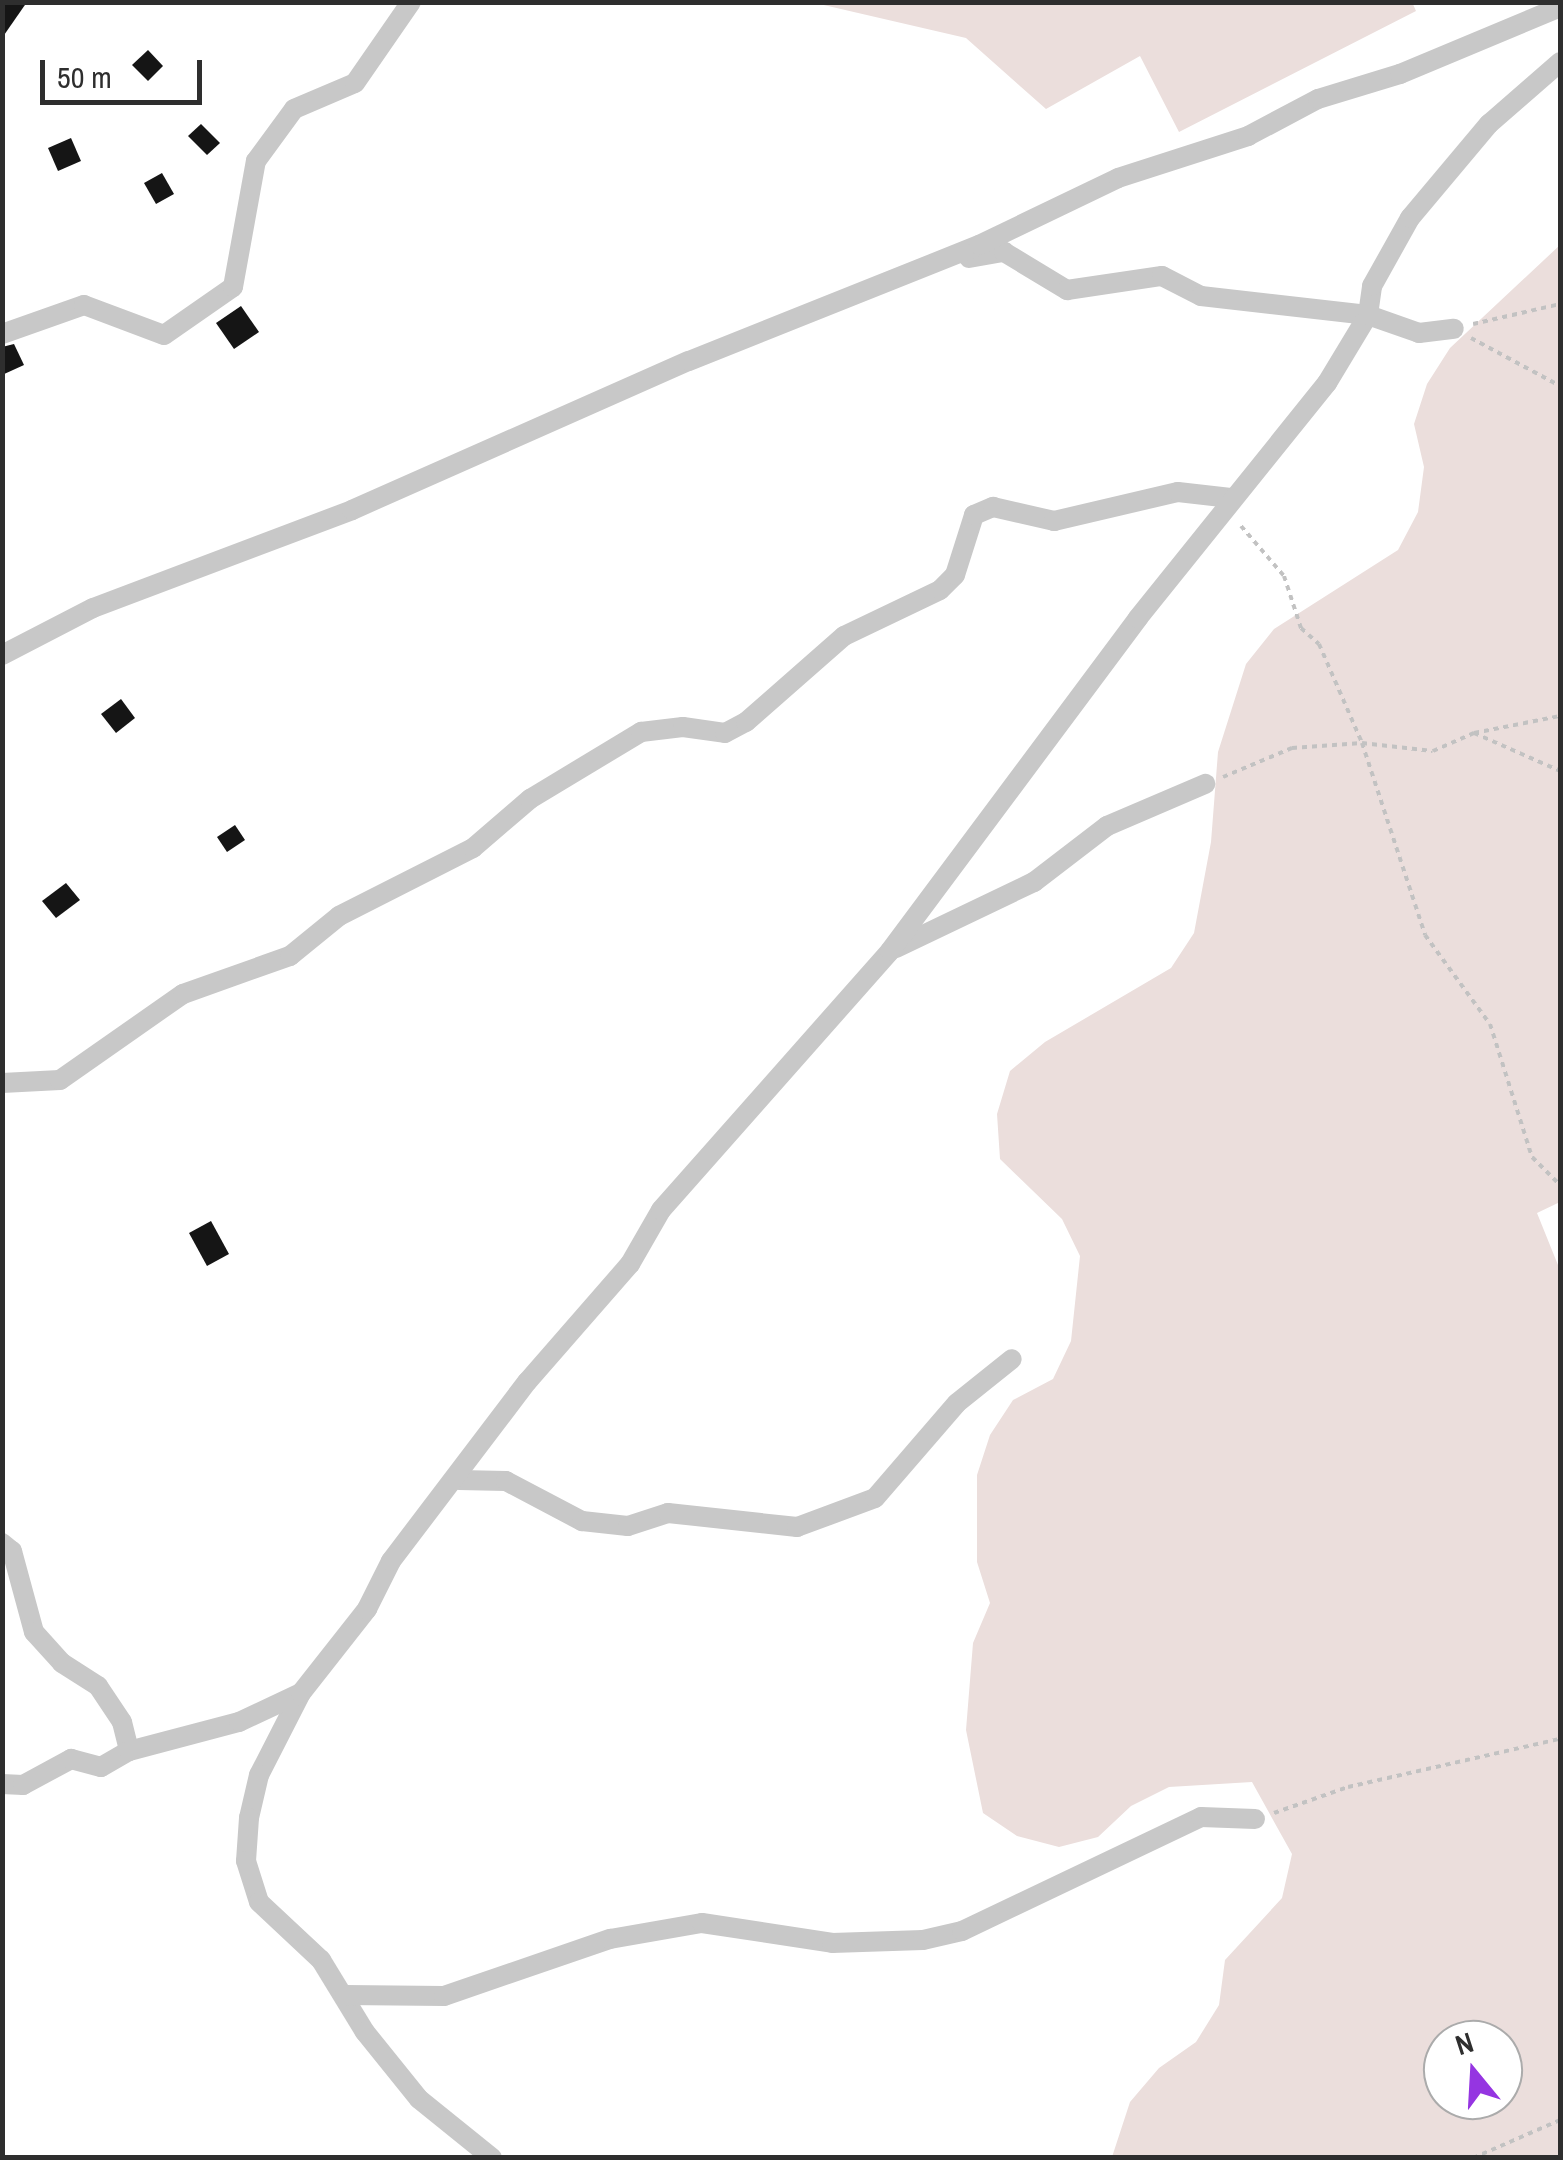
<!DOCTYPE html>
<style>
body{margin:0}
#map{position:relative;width:1563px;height:2160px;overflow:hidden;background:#fff;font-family:"Archivo Narrow",sans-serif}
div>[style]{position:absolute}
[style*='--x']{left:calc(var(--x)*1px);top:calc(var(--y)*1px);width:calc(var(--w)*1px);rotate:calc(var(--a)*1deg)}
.green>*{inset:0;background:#ebdedc}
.building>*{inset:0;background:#151515}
.path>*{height:4px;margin-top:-2px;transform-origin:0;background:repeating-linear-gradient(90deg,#c2c2c2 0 5px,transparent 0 10px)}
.minor>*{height:20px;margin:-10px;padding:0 10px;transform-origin:10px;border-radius:10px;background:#c8c8c8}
span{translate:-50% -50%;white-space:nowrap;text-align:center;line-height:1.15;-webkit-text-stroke:10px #fff;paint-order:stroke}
.frame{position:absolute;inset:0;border:5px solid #2e2e2e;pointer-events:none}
.north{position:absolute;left:1423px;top:2020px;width:100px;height:100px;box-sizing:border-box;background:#fff;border:2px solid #ababab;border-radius:50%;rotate:342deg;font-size:28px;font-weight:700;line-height:40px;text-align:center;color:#2e2e2e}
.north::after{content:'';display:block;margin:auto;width:35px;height:45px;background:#9535e1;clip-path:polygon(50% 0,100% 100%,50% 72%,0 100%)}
.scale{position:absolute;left:40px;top:60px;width:162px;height:45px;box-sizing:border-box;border:5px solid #2e2e2e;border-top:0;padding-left:12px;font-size:30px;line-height:35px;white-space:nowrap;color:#2e2e2e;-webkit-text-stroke:8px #fff;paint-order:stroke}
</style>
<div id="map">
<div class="green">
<i style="clip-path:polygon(1412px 2px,1416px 11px,1179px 132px,1140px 56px,1046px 109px,966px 38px,815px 3px)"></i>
<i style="clip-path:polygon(evenodd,1560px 245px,1560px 1202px,1537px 1213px,1560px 1270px,1560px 2157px,1112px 2157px,1130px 2102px,1159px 2068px,1196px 2042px,1219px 2005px,1225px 1960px,1282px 1898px,1292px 1854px,1252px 1782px,1169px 1787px,1131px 1806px,1098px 1837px,1059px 1847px,1017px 1836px,983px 1813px,966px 1730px,973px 1643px,990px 1603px,977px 1562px,977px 1475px,990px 1435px,1013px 1400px,1053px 1379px,1071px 1341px,1080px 1256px,1062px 1219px,1000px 1159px,997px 1114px,1010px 1071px,1045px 1042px,1171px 968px,1194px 933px,1211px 842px,1218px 752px,1246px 664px,1274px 629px,1398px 550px,1418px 512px,1424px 467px,1414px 424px,1427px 384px,1450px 348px,1560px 245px,1443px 2040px,1503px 2040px,1503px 2100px,1443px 2100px,1443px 2040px)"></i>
</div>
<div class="building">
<i style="clip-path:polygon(2px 2px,27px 2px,2px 38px)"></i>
<i style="clip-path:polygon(148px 50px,163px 66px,148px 81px,132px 65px)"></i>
<i style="clip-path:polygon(201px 124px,220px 143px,207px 155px,188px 136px)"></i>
<i style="clip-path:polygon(71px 138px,81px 161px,58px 171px,48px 148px)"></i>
<i style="clip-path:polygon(162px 173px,174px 194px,156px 204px,144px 183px)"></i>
<i style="clip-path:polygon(241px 306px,259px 332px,234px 349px,216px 323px)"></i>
<i style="clip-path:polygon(14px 344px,24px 365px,2px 375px,2px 347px)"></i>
<i style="clip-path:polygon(121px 699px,135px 718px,116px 733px,101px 714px)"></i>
<i style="clip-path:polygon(235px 825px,245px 840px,227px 852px,217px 837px)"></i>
<i style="clip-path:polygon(66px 883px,80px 900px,56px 918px,42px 901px)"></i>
<i style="clip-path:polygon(211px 1221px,229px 1254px,207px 1266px,189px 1233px)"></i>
</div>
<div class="path">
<i style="--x:1473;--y:324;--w:89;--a:-12.9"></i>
<i style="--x:1471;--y:338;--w:101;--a:28.3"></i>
<i style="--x:1241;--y:526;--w:66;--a:49.3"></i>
<i style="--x:1284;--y:576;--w:55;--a:71.9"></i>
<i style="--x:1301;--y:628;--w:24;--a:42"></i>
<i style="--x:1319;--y:644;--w:108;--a:66.5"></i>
<i style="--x:1362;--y:743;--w:202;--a:71.8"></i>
<i style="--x:1425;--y:935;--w:110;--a:53.9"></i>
<i style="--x:1490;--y:1024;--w:139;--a:72.5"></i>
<i style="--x:1532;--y:1157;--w:40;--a:45"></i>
<i style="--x:1474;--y:733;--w:94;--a:23.8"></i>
<i style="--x:1223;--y:777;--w:75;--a:-22.8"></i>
<i style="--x:1292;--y:748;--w:70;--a:-4.1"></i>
<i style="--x:1362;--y:743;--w:71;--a:6.4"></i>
<i style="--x:1433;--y:751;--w:45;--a:-23.7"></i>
<i style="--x:1474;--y:733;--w:88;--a:-11.2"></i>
<i style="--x:1274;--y:1813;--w:78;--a:-19.4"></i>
<i style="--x:1348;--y:1787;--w:217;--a:-12.8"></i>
<i style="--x:1473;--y:2158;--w:95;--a:-23.6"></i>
</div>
<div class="minor">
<i style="--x:969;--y:258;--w:36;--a:-10"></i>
<i style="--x:1004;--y:252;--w:74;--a:31.1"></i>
<i style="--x:1067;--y:290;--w:96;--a:-8.4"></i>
<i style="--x:1162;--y:276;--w:44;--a:27.1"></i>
<i style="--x:1201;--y:296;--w:168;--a:6.5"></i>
<i style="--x:1368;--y:315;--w:54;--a:19.4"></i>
<i style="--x:1419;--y:333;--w:35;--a:-7"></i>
<i style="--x:2;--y:334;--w:87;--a:-19.5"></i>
<i style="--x:84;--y:305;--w:85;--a:20.6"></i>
<i style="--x:164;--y:335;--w:84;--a:-34.8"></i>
<i style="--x:233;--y:287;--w:128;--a:-79.7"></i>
<i style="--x:256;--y:161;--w:64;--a:-53.8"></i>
<i style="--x:294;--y:109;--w:66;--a:-23.1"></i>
<i style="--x:355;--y:83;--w:98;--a:-55.3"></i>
<i style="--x:2;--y:655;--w:102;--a:-27.3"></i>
<i style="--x:93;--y:608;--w:277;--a:-20.7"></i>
<i style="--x:352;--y:510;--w:368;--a:-23.9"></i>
<i style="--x:689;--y:361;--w:312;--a:-21.8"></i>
<i style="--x:979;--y:245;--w:154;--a:-25.7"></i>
<i style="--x:1118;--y:178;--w:137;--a:-17.9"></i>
<i style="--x:1248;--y:136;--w:79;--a:-27.9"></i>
<i style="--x:1318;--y:99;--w:86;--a:-17"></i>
<i style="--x:1400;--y:74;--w:173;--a:-22.7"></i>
<i style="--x:896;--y:948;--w:153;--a:-25.6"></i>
<i style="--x:1034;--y:882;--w:92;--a:-37.5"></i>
<i style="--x:1107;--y:826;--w:107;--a:-23.2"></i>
<i style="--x:2;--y:1083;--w:58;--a:-3"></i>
<i style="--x:60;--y:1080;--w:150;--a:-35"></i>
<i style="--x:183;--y:994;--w:114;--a:-19.6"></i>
<i style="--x:290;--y:956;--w:63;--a:-39.2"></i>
<i style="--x:339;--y:916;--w:150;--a:-26.9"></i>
<i style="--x:473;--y:848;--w:75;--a:-40.7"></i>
<i style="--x:530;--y:799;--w:130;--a:-31.1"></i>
<i style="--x:641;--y:732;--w:42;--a:-6.8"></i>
<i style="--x:683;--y:727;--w:42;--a:8.1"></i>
<i style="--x:725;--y:733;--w:24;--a:-28"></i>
<i style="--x:746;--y:722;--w:130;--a:-41.3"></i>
<i style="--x:844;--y:636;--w:106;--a:-25.6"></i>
<i style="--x:940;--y:590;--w:21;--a:-45"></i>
<i style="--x:955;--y:575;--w:63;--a:-72.4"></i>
<i style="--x:974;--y:515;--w:21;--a:-23"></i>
<i style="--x:993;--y:507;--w:63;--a:12.9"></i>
<i style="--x:1054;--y:521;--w:127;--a:-13.2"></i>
<i style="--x:1178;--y:492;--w:53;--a:6.5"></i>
<i style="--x:459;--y:1480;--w:47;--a:1.2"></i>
<i style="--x:506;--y:1481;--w:86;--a:27.8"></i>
<i style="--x:582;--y:1521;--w:46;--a:6.2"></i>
<i style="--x:628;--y:1526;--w:42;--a:-18"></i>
<i style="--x:668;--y:1513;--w:130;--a:6.2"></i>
<i style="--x:797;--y:1527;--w:83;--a:-20.4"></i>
<i style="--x:875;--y:1498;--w:125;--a:-49.2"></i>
<i style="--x:957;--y:1403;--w:70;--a:-38.7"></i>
<i style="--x:2;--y:1543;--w:13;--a:39"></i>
<i style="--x:12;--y:1551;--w:84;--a:74.8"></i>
<i style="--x:34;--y:1632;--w:42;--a:47.9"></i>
<i style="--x:62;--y:1663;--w:43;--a:32.6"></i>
<i style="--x:98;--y:1686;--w:43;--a:56.3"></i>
<i style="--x:122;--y:1722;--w:30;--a:76"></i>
<i style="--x:301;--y:1693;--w:92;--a:117.1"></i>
<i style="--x:259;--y:1775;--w:44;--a:103.1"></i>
<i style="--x:249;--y:1818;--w:43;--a:94"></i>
<i style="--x:246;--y:1861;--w:43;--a:72.4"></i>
<i style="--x:259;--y:1902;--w:85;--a:43.1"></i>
<i style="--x:321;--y:1960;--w:84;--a:58.6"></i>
<i style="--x:365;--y:2032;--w:86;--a:51.1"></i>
<i style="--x:419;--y:2099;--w:94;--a:38.9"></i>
<i style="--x:2;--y:1784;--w:21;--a:3"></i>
<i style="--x:23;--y:1785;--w:55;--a:-28.4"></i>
<i style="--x:71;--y:1759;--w:31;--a:15"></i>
<i style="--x:101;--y:1767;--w:32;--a:-30"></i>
<i style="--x:129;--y:1751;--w:114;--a:-14.8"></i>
<i style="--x:239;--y:1722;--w:68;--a:-25.1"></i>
<i style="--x:301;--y:1693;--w:107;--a:-51.8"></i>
<i style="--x:367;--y:1609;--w:54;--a:-63.4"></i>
<i style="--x:391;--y:1561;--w:225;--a:-52.8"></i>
<i style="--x:527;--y:1382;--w:157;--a:-48.9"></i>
<i style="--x:630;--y:1264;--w:62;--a:-60.1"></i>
<i style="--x:661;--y:1210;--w:346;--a:-48.5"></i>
<i style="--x:890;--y:951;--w:415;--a:-53.3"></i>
<i style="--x:1138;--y:618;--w:302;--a:-51.2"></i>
<i style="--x:1327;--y:383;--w:79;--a:-58.9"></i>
<i style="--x:1368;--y:315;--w:29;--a:-82"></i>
<i style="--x:1372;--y:286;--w:78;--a:-60.8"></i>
<i style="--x:1410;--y:218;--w:123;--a:-50"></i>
<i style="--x:1489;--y:124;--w:94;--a:-41.1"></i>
<i style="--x:345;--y:1995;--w:99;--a:0.6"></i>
<i style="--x:444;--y:1996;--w:176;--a:-19"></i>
<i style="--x:610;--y:1939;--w:93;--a:-9.9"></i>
<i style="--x:702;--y:1923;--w:132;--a:8.7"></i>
<i style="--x:832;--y:1943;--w:91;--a:-1.9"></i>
<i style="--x:923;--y:1940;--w:40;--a:-13"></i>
<i style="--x:962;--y:1931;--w:265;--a:-25.5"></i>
<i style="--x:1201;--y:1817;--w:54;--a:2.1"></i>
</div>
<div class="frame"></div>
<div class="north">N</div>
<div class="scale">50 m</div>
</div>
